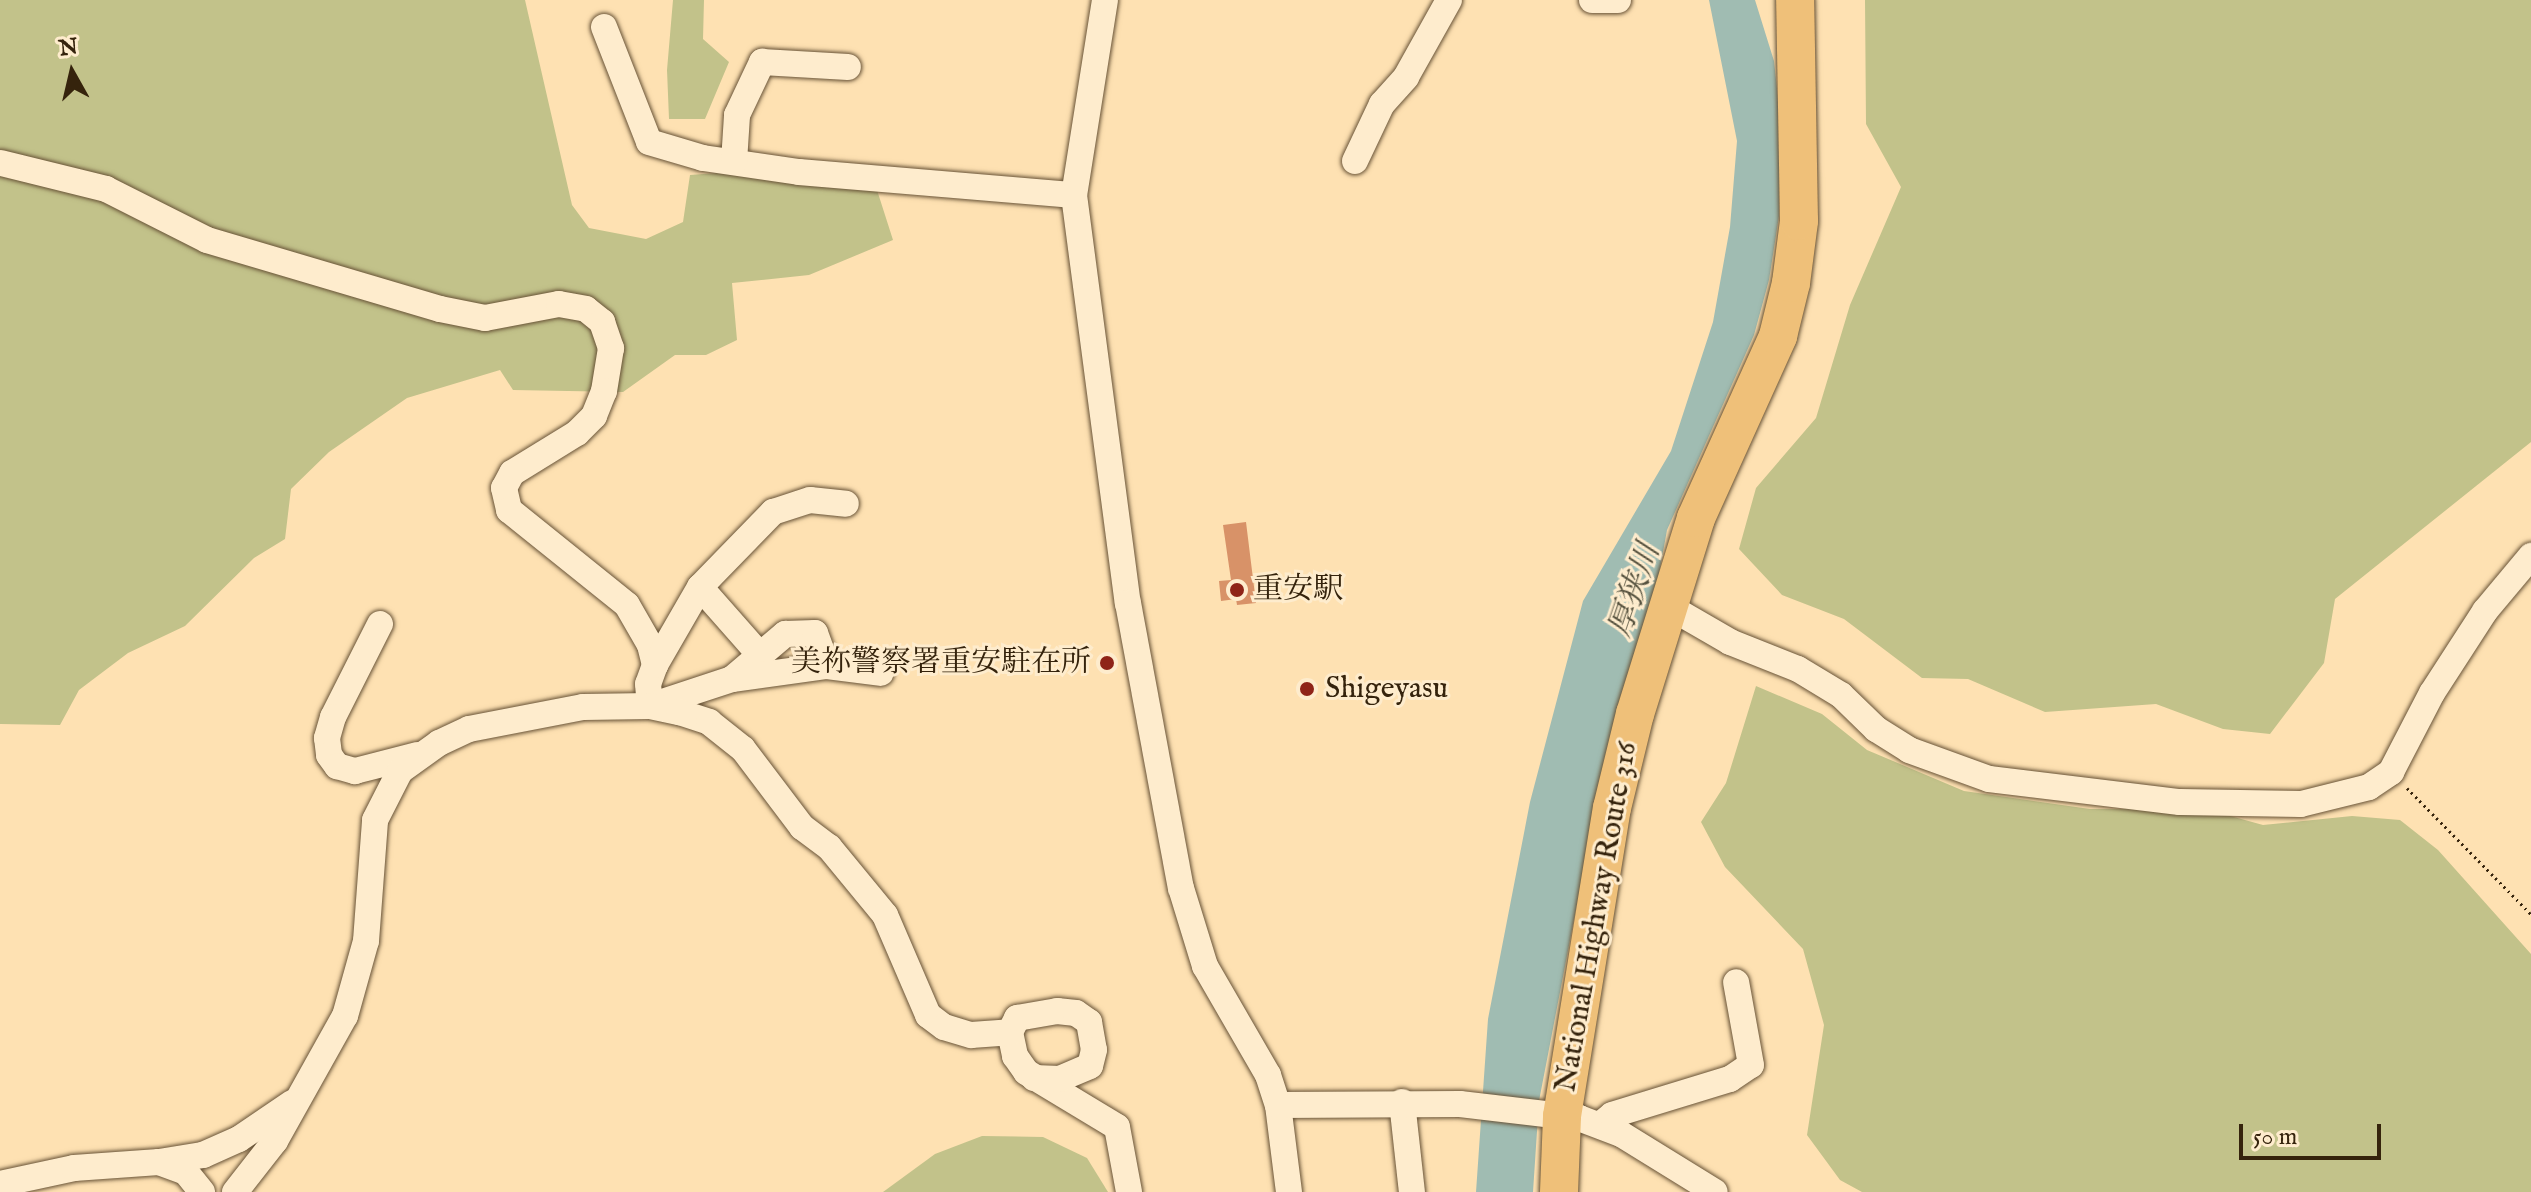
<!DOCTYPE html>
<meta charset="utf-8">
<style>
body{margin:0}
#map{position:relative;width:2531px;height:1192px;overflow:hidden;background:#fee1b2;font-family:"IM FELL English","Noto Serif JP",serif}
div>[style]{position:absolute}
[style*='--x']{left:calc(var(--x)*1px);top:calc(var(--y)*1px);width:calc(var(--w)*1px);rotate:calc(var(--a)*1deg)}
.green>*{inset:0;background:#c2c28a}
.water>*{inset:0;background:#a0bcb2}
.building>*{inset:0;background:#d89268}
.path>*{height:3px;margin-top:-1.5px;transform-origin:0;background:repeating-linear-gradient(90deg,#35230c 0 2px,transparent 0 6px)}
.roads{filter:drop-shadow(0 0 2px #675236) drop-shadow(0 0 2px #675236)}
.minor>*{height:26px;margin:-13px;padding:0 13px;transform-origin:13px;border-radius:13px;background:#feeccd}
.highway>*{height:38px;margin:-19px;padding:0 19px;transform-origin:19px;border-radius:19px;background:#efc079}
.dots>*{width:22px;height:22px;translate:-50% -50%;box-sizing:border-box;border:4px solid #feeccd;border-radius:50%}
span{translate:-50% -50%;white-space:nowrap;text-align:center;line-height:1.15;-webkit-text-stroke:6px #feeccd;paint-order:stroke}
.poi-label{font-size:30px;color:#35230c}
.left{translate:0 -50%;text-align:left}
.right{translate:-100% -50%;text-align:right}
.street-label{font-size:30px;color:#35230c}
.water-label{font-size:32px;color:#55513e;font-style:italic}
.north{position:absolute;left:32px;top:32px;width:80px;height:80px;-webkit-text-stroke:6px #feeccd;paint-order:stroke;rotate:352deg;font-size:22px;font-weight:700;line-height:32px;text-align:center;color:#35230c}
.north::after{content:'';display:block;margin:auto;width:28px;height:36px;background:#35230c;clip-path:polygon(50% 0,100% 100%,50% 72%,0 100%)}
.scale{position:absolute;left:2239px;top:1124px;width:142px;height:36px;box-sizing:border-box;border:4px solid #35230c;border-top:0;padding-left:10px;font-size:24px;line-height:28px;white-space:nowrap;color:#35230c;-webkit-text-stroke:6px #feeccd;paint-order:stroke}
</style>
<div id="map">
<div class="green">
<i style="clip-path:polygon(0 0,525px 0,572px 205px,589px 228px,646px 239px,683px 222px,690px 175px,743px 171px,877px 190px,893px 240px,809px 275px,732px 283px,737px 340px,706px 355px,675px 355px,623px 392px,513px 390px,500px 370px,407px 398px,329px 452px,291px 489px,285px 539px,254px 558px,185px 626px,128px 653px,79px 690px,60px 725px,0 724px)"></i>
<i style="clip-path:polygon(673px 0,704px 0,703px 39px,729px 62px,705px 119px,669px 119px,667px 70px)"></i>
<i style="clip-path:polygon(1865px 0,2531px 0,2531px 442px,2335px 599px,2324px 663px,2270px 734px,2223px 729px,2156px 704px,2045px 712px,1968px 679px,1922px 678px,1844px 619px,1782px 595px,1739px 549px,1756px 488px,1816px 418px,1850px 305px,1901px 187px,1866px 124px)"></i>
<i style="clip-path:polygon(1756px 686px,1822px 714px,1867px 750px,1964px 791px,2090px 809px,2205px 809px,2263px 825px,2352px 816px,2400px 820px,2438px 850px,2531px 954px,2531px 1192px,1862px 1192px,1840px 1180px,1807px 1135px,1824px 1025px,1803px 949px,1725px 867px,1701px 822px,1726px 783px)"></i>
<i style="clip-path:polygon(982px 1136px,1043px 1137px,1087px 1158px,1108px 1192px,883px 1192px,935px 1154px)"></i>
</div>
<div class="water">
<i style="clip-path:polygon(1709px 0,1755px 0,1774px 61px,1781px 126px,1779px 216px,1769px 280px,1754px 335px,1667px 530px,1655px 596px,1603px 769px,1539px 1101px,1533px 1192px,1476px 1192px,1488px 1019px,1530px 802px,1583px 601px,1671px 451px,1713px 322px,1730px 227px,1737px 141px)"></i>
</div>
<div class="building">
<i style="clip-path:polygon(1246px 522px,1256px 603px,1237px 605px,1236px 599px,1221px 601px,1219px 581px,1231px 580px,1223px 525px)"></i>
</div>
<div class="path">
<i style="--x:2407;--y:788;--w:177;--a:45.5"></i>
</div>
<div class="roads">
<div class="minor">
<i style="--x:1105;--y:0;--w:197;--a:99"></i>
<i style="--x:1074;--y:195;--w:412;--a:82.5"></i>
<i style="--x:1128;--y:603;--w:290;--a:79.5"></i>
<i style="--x:1181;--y:888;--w:82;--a:72.9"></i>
<i style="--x:1205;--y:966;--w:126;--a:60"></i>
<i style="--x:1268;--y:1075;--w:32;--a:72"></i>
<i style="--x:1278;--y:1105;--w:88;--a:82.8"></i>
<i style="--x:1592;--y:0;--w:26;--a:0"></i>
<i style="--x:604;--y:27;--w:123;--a:68.6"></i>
<i style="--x:649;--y:142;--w:56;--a:16.5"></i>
<i style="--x:703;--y:158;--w:97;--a:8.3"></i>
<i style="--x:799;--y:172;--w:276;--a:4.8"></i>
<i style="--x:1355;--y:161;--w:63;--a:-64.7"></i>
<i style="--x:1382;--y:104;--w:36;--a:-48"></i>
<i style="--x:1406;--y:77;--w:88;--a:-60.8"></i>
<i style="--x:734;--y:162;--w:47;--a:-86.3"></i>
<i style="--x:737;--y:115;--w:59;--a:-64.7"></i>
<i style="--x:762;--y:62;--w:86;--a:3.3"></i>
<i style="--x:1;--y:163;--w:108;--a:13.9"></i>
<i style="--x:106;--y:189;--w:113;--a:26.8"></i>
<i style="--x:207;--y:240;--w:243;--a:16.5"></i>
<i style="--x:440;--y:309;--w:46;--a:11.3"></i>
<i style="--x:485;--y:318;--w:75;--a:-10.7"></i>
<i style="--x:559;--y:304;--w:27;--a:10"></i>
<i style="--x:586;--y:309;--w:21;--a:39"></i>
<i style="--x:602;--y:322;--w:28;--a:71"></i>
<i style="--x:611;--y:348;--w:44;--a:99.2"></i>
<i style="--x:604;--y:391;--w:27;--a:112"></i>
<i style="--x:594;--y:416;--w:24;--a:135"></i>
<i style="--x:577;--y:433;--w:76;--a:148.4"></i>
<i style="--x:512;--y:473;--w:17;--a:118"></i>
<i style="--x:504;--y:488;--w:23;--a:77"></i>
<i style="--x:509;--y:510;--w:151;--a:38.8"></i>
<i style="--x:627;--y:605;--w:46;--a:60.1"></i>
<i style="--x:650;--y:645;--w:21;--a:76"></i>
<i style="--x:655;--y:665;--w:20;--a:110"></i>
<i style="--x:648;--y:684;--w:22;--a:85"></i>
<i style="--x:650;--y:706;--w:86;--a:-18.2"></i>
<i style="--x:732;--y:679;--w:70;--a:-40.3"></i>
<i style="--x:785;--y:634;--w:30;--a:-2"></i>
<i style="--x:815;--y:633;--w:35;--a:70"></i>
<i style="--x:700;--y:587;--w:89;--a:48.6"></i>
<i style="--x:1668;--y:606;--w:72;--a:30.1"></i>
<i style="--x:1730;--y:642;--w:73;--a:21.7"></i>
<i style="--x:1798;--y:669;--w:50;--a:31.2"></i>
<i style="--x:1841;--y:695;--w:49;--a:44.2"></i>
<i style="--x:1876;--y:729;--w:39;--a:32"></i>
<i style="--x:1909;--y:750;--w:85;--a:19.9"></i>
<i style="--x:1989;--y:779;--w:192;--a:6.9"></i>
<i style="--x:2180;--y:802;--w:121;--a:0.9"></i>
<i style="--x:2301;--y:804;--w:70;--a:-14"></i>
<i style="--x:2369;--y:787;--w:27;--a:-34"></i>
<i style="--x:2391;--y:772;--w:89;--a:-62.6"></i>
<i style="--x:2432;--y:693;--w:98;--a:-57.1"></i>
<i style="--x:2485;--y:611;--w:72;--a:-50.1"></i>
<i style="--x:380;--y:624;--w:104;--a:116.8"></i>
<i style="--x:333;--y:717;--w:22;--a:106"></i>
<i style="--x:327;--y:738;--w:17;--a:83"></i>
<i style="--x:329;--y:755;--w:14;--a:54"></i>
<i style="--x:337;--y:766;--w:19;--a:16"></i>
<i style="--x:355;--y:771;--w:65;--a:-14.3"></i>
<i style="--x:655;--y:665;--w:90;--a:-60"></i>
<i style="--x:700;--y:587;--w:105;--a:-45.8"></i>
<i style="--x:773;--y:512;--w:39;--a:-18"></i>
<i style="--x:810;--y:500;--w:36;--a:6"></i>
<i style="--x:732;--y:679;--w:96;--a:-7.8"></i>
<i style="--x:827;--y:666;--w:54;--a:7.4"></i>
<i style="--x:1010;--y:1032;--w:25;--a:78"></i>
<i style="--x:1015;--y:1056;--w:19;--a:55"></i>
<i style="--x:1026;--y:1072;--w:106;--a:31.1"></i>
<i style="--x:1117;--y:1127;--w:66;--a:79.5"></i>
<i style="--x:1402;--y:1102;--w:91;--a:83.7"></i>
<i style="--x:1278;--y:1105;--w:182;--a:-0.3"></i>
<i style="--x:1460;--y:1104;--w:120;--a:6.7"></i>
<i style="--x:1579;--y:1118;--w:45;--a:20.9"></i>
<i style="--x:1621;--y:1134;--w:110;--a:31.7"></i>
<i style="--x:1601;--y:1124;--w:14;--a:-39"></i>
<i style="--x:1612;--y:1115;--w:123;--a:-17"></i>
<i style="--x:1730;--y:1079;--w:25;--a:-34"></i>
<i style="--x:1751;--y:1065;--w:84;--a:-100.2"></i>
<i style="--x:0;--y:1184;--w:76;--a:-12.2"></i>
<i style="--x:74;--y:1168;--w:85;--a:-4"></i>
<i style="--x:202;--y:1192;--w:26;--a:-129"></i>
<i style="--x:186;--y:1172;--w:29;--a:-160"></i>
<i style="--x:159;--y:1162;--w:45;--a:-9"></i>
<i style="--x:203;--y:1155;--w:39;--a:-24"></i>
<i style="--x:239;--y:1139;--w:64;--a:-34.2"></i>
<i style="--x:235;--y:1192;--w:65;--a:-51.9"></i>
<i style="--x:275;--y:1141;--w:143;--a:-60.8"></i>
<i style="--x:345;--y:1016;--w:78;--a:-74.4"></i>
<i style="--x:366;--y:941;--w:121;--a:-85.7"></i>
<i style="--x:375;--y:820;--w:55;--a:-63"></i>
<i style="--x:400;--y:771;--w:48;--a:-35.7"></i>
<i style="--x:439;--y:743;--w:33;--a:-25"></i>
<i style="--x:469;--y:729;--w:116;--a:-10.9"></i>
<i style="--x:583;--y:707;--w:67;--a:-0.9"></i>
<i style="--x:650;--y:706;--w:30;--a:12"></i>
<i style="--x:679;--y:712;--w:32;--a:18"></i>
<i style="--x:709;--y:722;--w:43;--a:38.5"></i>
<i style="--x:743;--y:749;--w:98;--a:52.9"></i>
<i style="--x:802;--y:827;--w:34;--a:37"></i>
<i style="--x:829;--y:847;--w:88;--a:50.5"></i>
<i style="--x:885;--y:915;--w:109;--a:66.7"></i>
<i style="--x:928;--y:1015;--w:20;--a:37"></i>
<i style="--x:944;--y:1027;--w:28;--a:17"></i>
<i style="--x:971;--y:1035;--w:39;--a:-4"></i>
<i style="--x:1010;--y:1032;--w:16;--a:-63"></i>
<i style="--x:1017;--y:1018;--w:41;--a:-9.9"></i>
<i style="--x:1057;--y:1011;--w:19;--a:6"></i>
<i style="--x:1076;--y:1013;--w:16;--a:35"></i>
<i style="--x:1089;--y:1022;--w:28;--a:80"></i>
<i style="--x:1094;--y:1050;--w:16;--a:104"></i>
<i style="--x:1090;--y:1066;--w:33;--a:157"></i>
<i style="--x:1060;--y:1079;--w:26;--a:-178"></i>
</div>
<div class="highway">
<i style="--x:1559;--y:1192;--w:76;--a:-87.7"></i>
<i style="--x:1562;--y:1116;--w:312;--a:-80.8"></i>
<i style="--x:1612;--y:808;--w:97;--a:-76.3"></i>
<i style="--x:1635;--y:714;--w:205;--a:-72.7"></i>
<i style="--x:1696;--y:518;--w:200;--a:-65.7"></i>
<i style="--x:1778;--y:336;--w:55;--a:-76.2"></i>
<i style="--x:1791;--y:283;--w:63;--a:-82.6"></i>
<i style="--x:1799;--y:221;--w:221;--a:-91"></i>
</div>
</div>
<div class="dots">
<i style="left:1237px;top:590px;background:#8f2418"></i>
<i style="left:1107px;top:663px;background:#8f2418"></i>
<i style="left:1307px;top:689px;background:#8f2418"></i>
</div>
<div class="poi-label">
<span class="left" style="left:1253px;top:590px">重安駅</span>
<span class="right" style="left:1091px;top:663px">美祢警察署重安駐在所</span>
<span class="left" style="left:1325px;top:689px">Shigeyasu</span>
</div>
<div class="street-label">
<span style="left:1597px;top:917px;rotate:-80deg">National Highway Route 316</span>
</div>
<div class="water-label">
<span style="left:1636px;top:591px;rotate:-71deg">厚狭川</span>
</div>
<div class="north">N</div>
<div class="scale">50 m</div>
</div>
